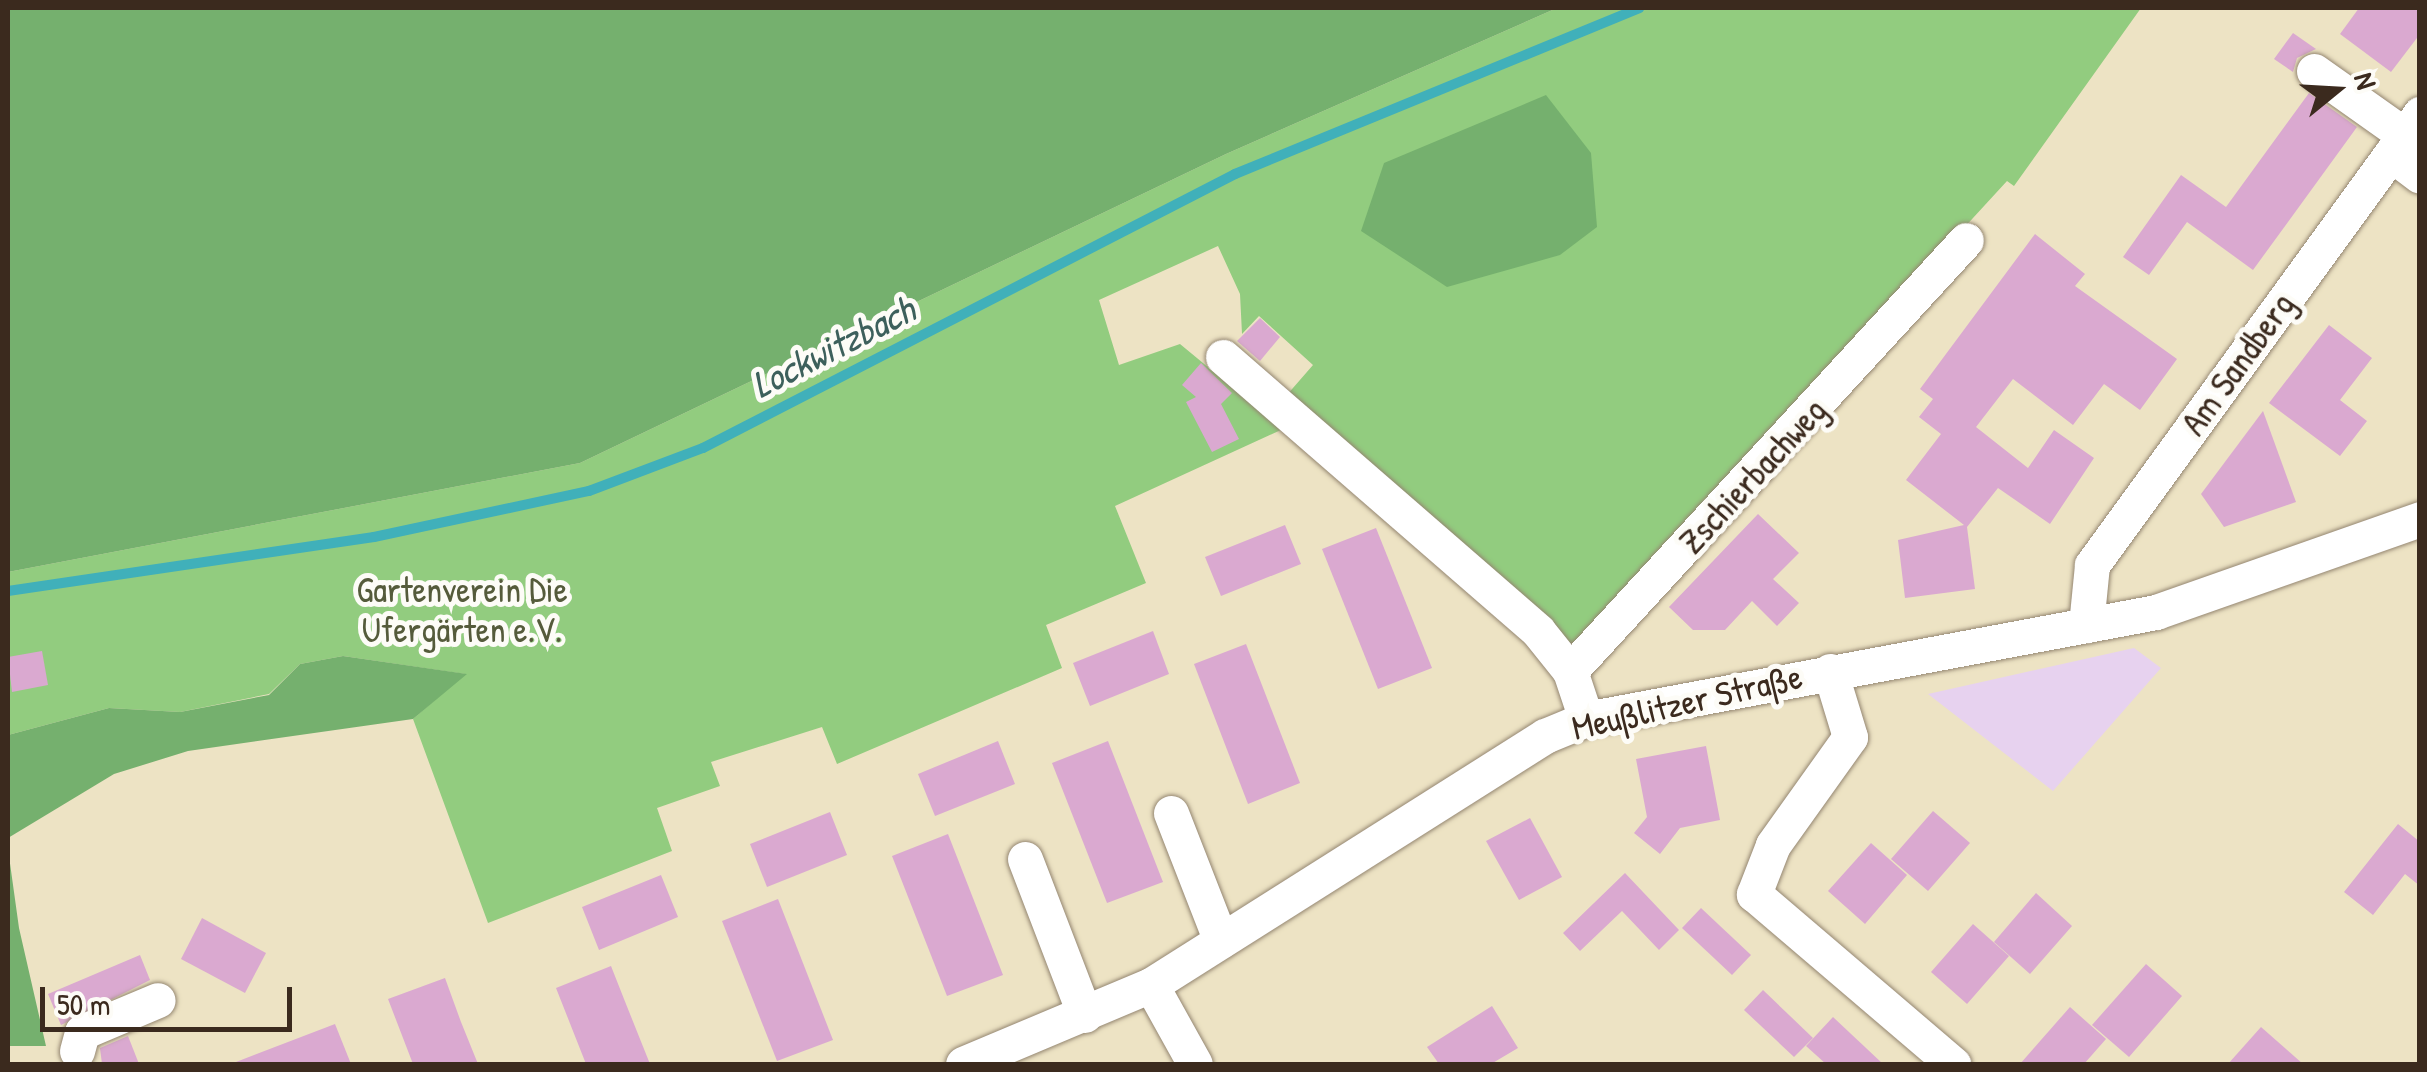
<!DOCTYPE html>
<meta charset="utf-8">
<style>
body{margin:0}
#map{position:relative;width:2427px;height:1072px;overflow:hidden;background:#ede3c4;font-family:"Patrick Hand",sans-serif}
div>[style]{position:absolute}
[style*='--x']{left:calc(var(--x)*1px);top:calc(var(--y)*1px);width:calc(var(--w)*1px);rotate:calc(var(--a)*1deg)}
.built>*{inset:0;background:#e7d2ef}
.green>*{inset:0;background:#92cc7f}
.forest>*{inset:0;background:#75b06e}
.stream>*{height:10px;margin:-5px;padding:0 5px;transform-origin:5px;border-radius:5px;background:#40b0ba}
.building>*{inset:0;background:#daa9d0}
.roads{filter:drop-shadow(0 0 2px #948671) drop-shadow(0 0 2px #948671)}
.minor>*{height:35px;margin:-17.5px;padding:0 17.5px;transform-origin:17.5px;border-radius:17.5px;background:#fff}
span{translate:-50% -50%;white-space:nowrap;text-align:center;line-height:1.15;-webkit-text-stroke:10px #fdfcf7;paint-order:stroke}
.street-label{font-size:35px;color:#3b2a1e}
.park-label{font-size:35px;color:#555b3b}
.water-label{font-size:38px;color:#3d605c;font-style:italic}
.frame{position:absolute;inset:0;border:10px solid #3b2a1e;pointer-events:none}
.north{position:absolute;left:2287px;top:40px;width:100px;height:100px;-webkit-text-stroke:8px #fdfcf7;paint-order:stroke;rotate:72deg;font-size:28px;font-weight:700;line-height:40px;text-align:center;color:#3b2a1e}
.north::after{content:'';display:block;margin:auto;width:35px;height:45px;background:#3b2a1e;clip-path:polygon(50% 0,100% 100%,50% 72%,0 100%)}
.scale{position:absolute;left:40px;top:987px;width:252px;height:45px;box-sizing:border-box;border:5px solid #3b2a1e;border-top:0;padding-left:12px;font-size:30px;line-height:35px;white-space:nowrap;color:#3b2a1e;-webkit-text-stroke:8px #fdfcf7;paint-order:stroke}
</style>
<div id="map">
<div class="built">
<i style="clip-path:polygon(2134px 648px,2161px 668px,2053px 791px,1928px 694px)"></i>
</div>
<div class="green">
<i style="clip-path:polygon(1557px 8px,2141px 8px,2014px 186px,2007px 181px,1577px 649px,1286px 396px,1313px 365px,1259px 316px,1242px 334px,1240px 294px,1218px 246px,1099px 300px,1119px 365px,1180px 344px,1283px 429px,1115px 506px,1146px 583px,1046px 625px,1062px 668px,837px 764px,822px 727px,711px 762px,720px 786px,657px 808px,672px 851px,488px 923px,413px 719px,465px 674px,343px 656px,300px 664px,269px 694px,180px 712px,109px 708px,8px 735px,8px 572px,580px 463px,1226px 154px)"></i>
</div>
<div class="forest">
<i style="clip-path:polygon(8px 8px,1557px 8px,1226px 154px,580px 463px,8px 572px)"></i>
<i style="clip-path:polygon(1546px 95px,1591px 153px,1597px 227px,1560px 255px,1447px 287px,1361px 231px,1384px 163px)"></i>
<i style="clip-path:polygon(343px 656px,467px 674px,413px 719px,188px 751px,114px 774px,8px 838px,8px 735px,109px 708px,180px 712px,269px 695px,300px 664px)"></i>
<i style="clip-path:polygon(8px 849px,19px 928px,46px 1046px,8px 1046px)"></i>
</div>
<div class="stream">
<i style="--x:8;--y:591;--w:370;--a:-8.4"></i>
<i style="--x:374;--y:537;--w:220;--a:-12.1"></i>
<i style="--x:589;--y:491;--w:122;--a:-20.7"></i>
<i style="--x:703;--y:448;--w:598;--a:-27.25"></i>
<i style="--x:1235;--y:174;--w:437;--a:-22.3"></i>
</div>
<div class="building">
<i style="clip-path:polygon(2359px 8px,2420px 8px,2420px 34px,2391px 72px,2340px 34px)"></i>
<i style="clip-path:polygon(2293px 33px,2316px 49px,2297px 58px,2293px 72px,2274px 59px)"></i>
<i style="clip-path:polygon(2309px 93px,2357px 127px,2253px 270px,2187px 222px,2149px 275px,2123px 257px,2181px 175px,2226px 207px)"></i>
<i style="clip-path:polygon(2035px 234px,2085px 274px,2075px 286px,2177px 359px,2140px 410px,2104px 384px,2073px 425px,2013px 379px,1976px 427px,2028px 468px,2054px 430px,2094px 458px,2050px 524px,1998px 488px,1967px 527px,1975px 589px,1905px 598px,1898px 540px,1964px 525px,1906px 480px,1941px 434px,1919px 417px,1933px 399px,1920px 389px)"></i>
<i style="clip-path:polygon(1260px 318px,1280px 337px,1260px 361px,1237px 341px)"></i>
<i style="clip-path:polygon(2329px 325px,2372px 358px,2340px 400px,2367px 421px,2340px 456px,2269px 403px)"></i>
<i style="clip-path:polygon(1201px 363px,1232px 393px,1221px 404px,1239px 439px,1212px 452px,1186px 402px,1196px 397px,1182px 385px)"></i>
<i style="clip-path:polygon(2263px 411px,2296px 502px,2224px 527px,2201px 494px)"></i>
<i style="clip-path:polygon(1758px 514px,1799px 553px,1773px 579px,1799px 603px,1777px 626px,1752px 601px,1725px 630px,1693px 630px,1669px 607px)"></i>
<i style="clip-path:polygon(1285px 525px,1301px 564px,1221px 596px,1205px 557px)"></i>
<i style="clip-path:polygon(1376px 528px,1432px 668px,1378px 689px,1322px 549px)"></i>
<i style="clip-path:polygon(1153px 631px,1169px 674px,1090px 706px,1073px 663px)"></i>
<i style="clip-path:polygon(1246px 644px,1300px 783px,1248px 804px,1194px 664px)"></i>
<i style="clip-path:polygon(42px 651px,48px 685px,12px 692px,8px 657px)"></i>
<i style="clip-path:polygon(998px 741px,1015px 784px,935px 816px,918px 774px)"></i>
<i style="clip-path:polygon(1108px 741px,1163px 882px,1107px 903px,1052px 763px)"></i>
<i style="clip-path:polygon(1706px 746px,1720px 820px,1680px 828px,1660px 854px,1634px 833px,1647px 817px,1636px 759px)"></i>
<i style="clip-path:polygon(1933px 811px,1970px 843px,1928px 891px,1891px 859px)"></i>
<i style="clip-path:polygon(830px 812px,847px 855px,767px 887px,750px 844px)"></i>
<i style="clip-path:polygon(1530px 818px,1562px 877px,1519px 900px,1486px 841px)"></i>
<i style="clip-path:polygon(2398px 824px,2420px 842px,2420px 886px,2405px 874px,2373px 915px,2344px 892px)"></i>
<i style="clip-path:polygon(948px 834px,1003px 975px,947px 996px,892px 856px)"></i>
<i style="clip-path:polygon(1871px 843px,1907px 875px,1865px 924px,1828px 891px)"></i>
<i style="clip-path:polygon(1625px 873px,1679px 930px,1659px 950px,1622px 911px,1580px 951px,1563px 933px)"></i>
<i style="clip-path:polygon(661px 875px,678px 917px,599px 950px,582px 907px)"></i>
<i style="clip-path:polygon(2036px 893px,2072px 926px,2030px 974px,1994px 942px)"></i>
<i style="clip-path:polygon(778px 899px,833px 1040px,777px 1061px,722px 921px)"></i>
<i style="clip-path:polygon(1701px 908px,1751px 955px,1732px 975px,1682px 928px)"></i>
<i style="clip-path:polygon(202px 918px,266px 953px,245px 993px,181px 959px)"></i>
<i style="clip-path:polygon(1973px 924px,2009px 956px,1967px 1004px,1931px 972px)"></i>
<i style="clip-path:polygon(140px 955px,150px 980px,61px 1025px,48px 994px)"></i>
<i style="clip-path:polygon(2146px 964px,2182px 996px,2129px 1057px,2092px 1025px)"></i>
<i style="clip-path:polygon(611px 966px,624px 999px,650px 1064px,586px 1064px,556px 988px)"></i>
<i style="clip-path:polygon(445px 978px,461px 1022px,478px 1064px,413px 1064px,388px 999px)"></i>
<i style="clip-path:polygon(1763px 990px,1813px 1038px,1794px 1057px,1744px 1010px)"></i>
<i style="clip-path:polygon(1492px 1006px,1518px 1048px,1491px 1064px,1439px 1064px,1427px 1047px)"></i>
<i style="clip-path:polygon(2070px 1007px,2106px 1039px,2084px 1064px,2020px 1064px)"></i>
<i style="clip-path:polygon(1833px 1017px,1883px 1064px,1826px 1064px,1806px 1046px)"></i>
<i style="clip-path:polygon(335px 1024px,351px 1064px,236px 1064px,236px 1062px)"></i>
<i style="clip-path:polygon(2261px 1027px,2303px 1064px,2228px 1064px)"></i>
<i style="clip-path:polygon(128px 1036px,139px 1064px,102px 1064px,100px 1048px)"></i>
</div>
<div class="roads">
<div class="minor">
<i style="--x:2314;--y:71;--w:130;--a:35.3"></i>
<i style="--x:2391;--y:154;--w:36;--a:37"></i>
<i style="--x:1223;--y:357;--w:417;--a:41"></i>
<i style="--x:1538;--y:631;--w:51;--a:51.3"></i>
<i style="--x:2086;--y:625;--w:60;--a:-84.3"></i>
<i style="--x:2092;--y:565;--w:558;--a:-53.97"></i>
<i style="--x:1830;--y:671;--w:69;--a:73.1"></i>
<i style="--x:1850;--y:737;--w:133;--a:125.5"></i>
<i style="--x:1773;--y:845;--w:53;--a:111.2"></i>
<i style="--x:1754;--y:894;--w:262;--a:40.5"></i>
<i style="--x:1586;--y:719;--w:51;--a:-108.4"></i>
<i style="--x:1570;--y:671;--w:585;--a:-47.42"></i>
<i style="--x:1171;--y:813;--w:137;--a:68.7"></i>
<i style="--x:1025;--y:859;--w:167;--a:69"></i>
<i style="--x:1151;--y:985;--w:90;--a:60.9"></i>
<i style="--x:77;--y:1051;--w:20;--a:-75"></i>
<i style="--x:82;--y:1032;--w:82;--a:-22.8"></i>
<i style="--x:963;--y:1064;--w:204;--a:-22.8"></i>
<i style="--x:1151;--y:985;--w:466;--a:-32.3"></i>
<i style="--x:1545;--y:736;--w:44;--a:-22.5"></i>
<i style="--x:1586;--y:719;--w:580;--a:-10.63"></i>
<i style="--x:2156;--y:612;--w:280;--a:-19.4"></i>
</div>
</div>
<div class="street-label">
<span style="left:2238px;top:364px;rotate:-54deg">Am Sandberg</span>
<span style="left:1753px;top:476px;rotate:-47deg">Zschierbachweg</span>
<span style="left:1687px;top:702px;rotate:-13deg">Meußlitzer Straße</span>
</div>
<div class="park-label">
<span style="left:462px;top:610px">Gartenverein Die<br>Ufergärten e.V.</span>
</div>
<div class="water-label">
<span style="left:833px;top:347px;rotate:-27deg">Lockwitzbach</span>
</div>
<div class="frame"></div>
<div class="north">N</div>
<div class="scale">50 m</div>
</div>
